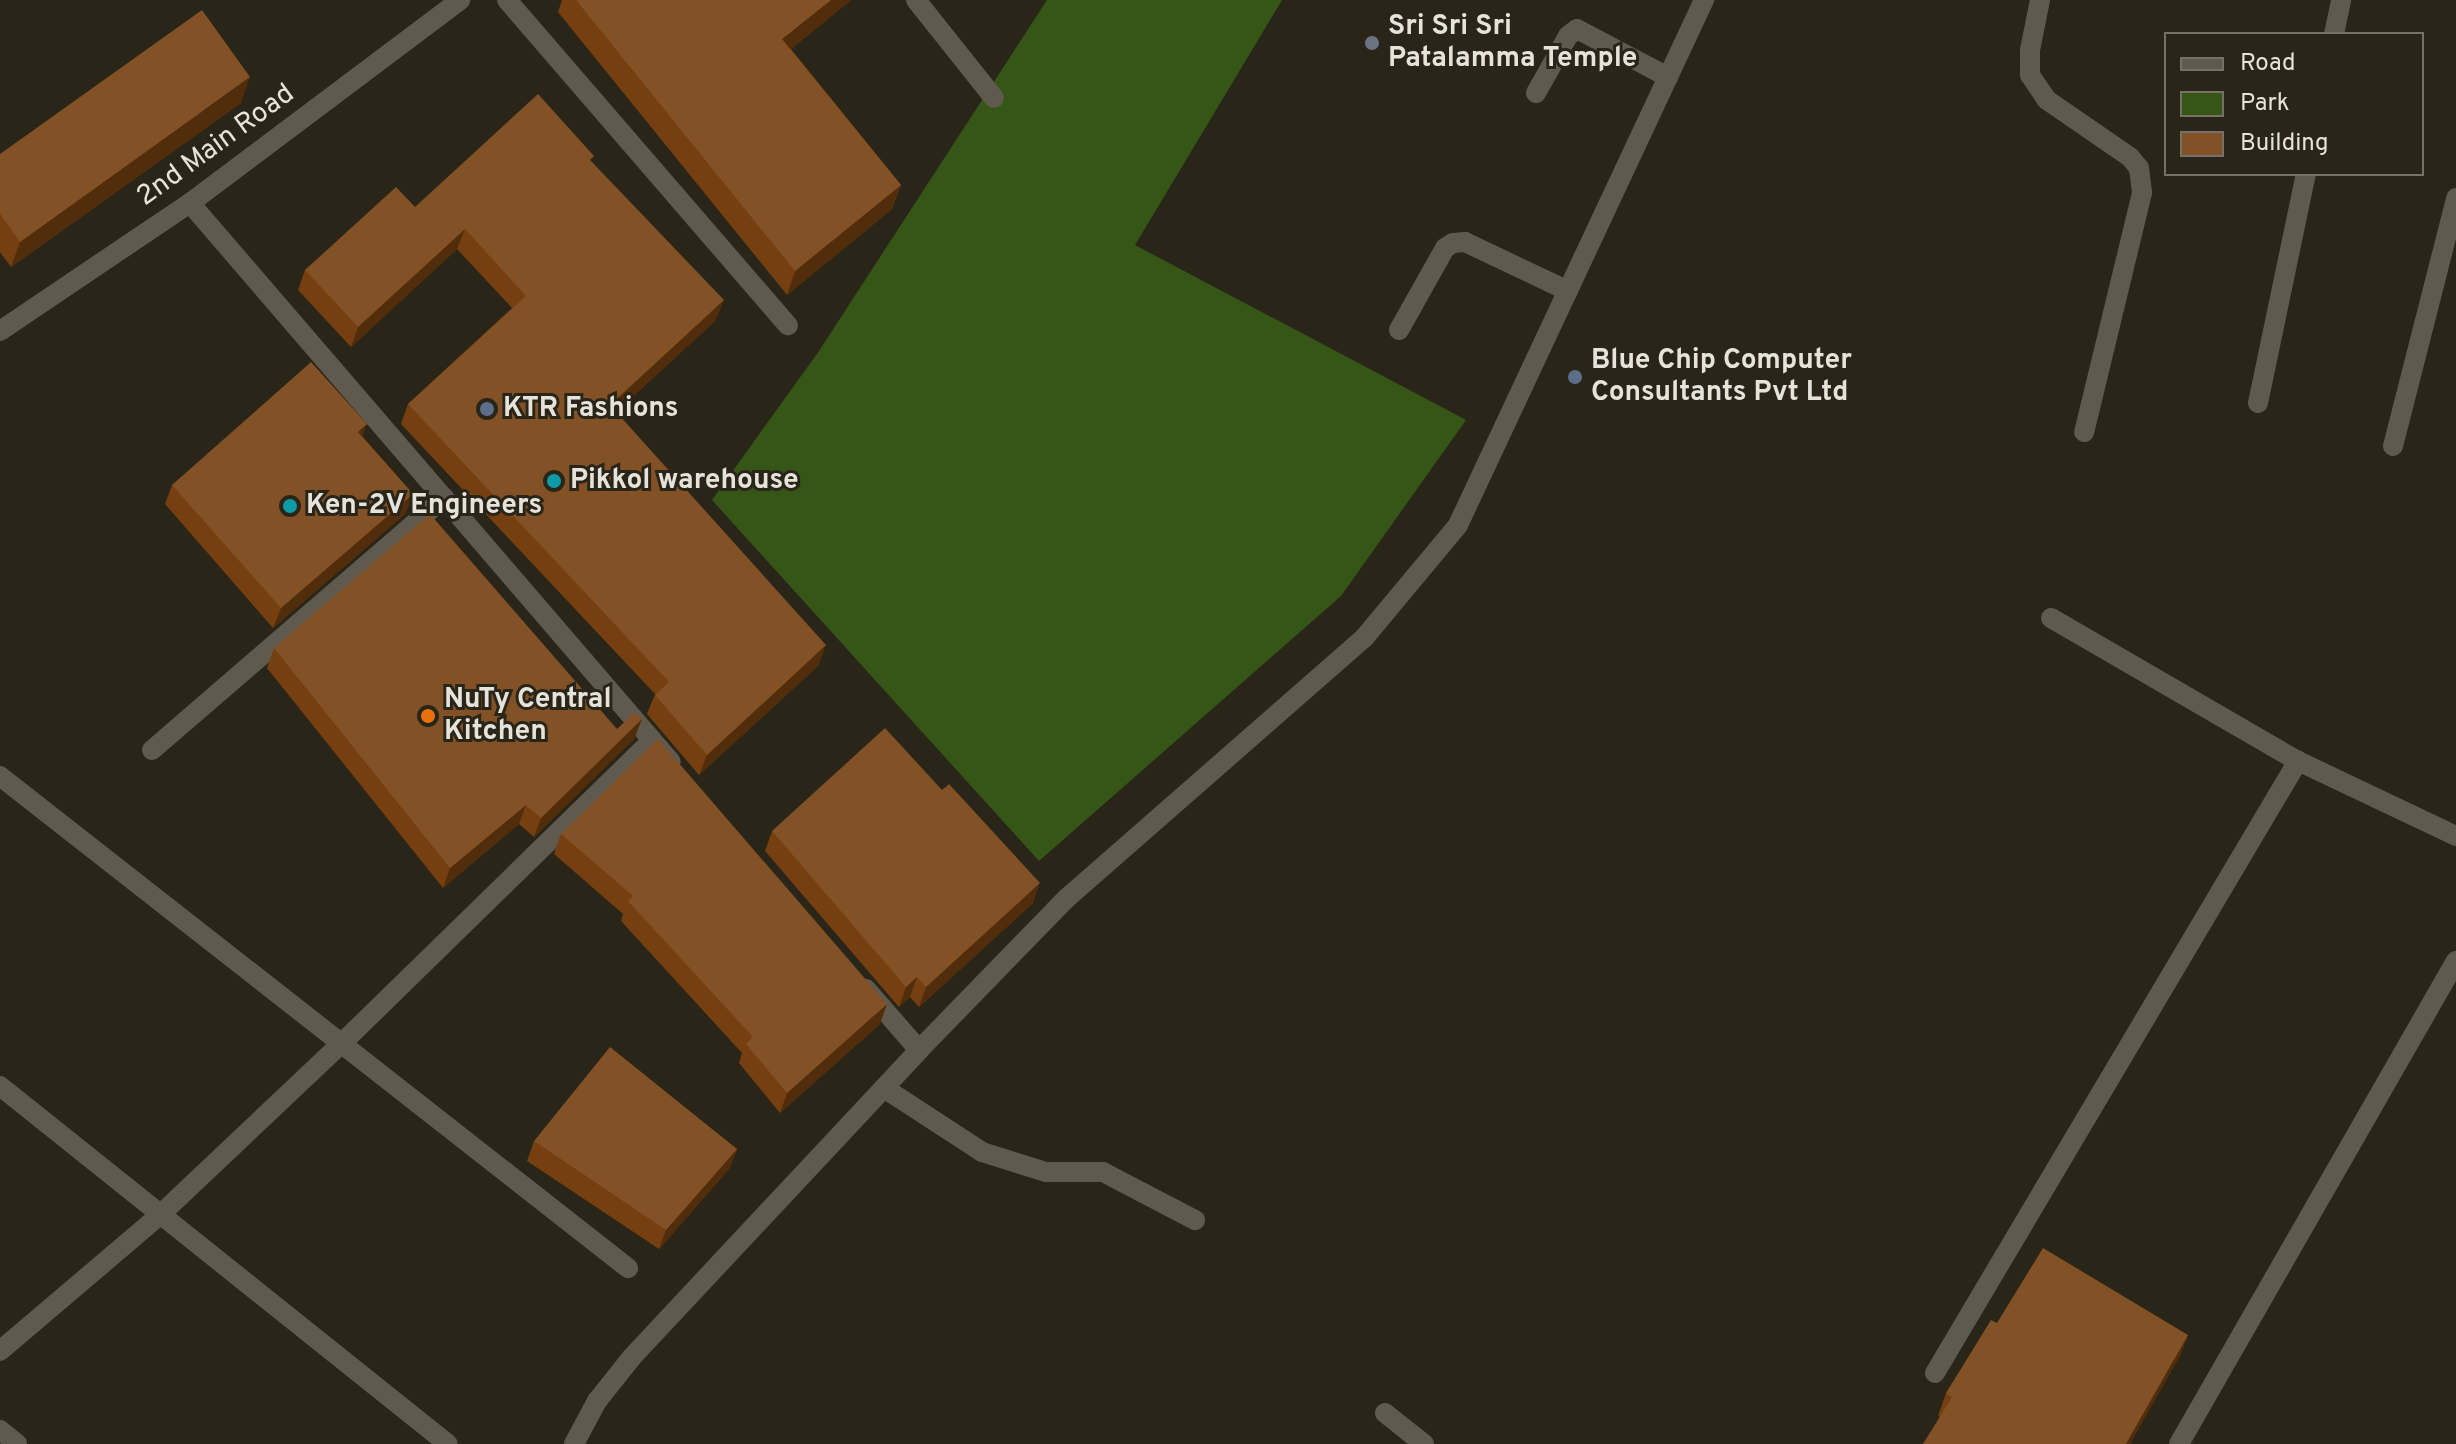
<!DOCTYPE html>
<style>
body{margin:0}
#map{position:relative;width:2456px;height:1444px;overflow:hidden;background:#292519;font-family:Overpass,sans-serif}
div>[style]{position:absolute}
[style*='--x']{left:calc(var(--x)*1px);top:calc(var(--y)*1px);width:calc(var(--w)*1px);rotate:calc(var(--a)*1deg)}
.green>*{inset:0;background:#365618}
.service>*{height:20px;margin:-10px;padding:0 10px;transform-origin:10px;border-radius:10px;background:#5f5a4d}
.minor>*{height:20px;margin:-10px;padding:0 10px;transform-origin:10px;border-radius:10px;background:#5f5a4d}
.tertiary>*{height:20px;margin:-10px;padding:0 10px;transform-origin:10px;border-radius:10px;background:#5f5a4d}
.wall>*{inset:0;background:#763f10}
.shaded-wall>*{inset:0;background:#522d0b}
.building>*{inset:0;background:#825126}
.dots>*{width:22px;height:22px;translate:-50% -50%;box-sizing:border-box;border:4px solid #292519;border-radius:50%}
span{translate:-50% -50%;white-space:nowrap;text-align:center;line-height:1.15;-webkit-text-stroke:6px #292519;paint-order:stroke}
.poi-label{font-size:28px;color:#e6e3db;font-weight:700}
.left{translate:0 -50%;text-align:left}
.street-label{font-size:28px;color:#e6e3db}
.legend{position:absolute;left:2164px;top:32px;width:260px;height:144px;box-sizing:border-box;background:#292519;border:2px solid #757167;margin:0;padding:10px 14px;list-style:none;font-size:24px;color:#e6e3db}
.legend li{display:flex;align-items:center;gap:16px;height:40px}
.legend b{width:40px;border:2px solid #757167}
</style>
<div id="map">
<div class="green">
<i style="clip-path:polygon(1047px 0,1282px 0,1135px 245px,1466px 420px,1341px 596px,1039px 861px,712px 500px,819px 351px)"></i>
</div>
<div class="service">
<i style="--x:2040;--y:0;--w:51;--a:101.3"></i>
<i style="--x:2030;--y:50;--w:25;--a:90"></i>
<i style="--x:2030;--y:75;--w:30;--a:56"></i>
<i style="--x:2047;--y:100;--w:101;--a:34.5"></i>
<i style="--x:2130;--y:157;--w:14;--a:51"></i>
<i style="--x:2139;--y:168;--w:25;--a:83"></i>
<i style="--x:2142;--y:193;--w:246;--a:103.6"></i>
<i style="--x:2334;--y:34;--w:35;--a:-78"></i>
<i style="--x:1536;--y:93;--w:65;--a:-60.7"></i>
<i style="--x:1568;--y:36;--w:11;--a:-38"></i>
<i style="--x:1577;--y:29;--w:103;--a:27.8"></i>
<i style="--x:1399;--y:330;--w:94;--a:-60.7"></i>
<i style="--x:1445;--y:248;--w:9;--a:-32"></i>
<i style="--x:1453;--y:243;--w:12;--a:-5"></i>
<i style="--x:1465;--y:242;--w:114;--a:25.4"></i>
<i style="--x:2258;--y:403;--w:234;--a:-78.2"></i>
<i style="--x:2393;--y:446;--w:256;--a:-75.7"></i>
<i style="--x:884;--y:1088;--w:117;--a:33.1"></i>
<i style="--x:982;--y:1152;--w:67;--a:17.4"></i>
<i style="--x:1046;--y:1172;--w:57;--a:0"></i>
<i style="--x:1103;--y:1172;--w:104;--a:27.6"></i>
<i style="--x:1935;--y:1373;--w:712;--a:-59.33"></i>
</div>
<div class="minor">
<i style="--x:507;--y:0;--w:430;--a:49.2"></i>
<i style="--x:916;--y:0;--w:125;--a:51.5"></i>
<i style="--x:190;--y:203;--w:737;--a:49.29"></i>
<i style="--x:2051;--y:618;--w:285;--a:30.1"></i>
<i style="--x:2298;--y:761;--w:175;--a:25.4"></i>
<i style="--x:152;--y:750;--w:386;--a:-40.8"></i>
<i style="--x:0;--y:776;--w:798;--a:38.08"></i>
<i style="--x:866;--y:989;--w:81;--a:49"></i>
<i style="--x:0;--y:1086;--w:573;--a:38.63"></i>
<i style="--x:0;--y:1351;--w:211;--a:-40.4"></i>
<i style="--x:161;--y:1214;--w:246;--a:-43.4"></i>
<i style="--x:340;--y:1045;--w:436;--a:-44.3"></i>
<i style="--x:1385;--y:1413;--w:50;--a:38.5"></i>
<i style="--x:0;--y:1430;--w:22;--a:39"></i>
<i style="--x:574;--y:1444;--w:49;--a:-61.9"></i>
<i style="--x:597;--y:1401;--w:56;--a:-51.5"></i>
<i style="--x:632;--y:1357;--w:420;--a:-46.9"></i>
<i style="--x:919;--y:1050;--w:212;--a:-45.8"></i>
<i style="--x:1067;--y:898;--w:395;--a:-41.2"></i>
<i style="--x:1364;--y:638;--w:147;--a:-50.2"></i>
<i style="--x:1458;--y:525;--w:580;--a:-64.89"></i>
<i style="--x:2179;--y:1444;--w:557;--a:-60.17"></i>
</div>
<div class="tertiary">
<i style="--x:0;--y:331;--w:229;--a:-34"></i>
<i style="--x:190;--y:203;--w:338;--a:-36.9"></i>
</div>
<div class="wall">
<i style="clip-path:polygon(562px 0,851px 0,791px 49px,901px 185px,892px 209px,787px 295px,558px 12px)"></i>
<i style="clip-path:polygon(241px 103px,11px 267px,0 252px,0 154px)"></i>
<i style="clip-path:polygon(592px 162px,716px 320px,616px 412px,819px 665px,699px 775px,647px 714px,655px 694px,401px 424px,408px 404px,512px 308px,457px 249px,351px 347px,298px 290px,305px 270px,415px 207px)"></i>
<i style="clip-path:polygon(362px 436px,413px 494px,405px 514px,273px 628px,165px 504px,172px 485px)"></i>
<i style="clip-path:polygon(274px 648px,617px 729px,642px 719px,634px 739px,534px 837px,519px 824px,443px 888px,267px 668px)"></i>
<i style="clip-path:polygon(772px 831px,1033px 903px,919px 1007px,910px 997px,899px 1007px,765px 851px)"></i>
<i style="clip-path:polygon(561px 834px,880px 1024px,780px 1113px,739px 1063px,742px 1053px,621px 921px,623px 914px,554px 854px)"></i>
<i style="clip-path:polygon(534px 1141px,737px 1149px,729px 1169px,659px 1249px,527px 1161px)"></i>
<i style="clip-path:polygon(1997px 1323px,2188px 1335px,2179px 1358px,1940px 1417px,1938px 1416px,1946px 1393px)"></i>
</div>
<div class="shaded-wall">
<i style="clip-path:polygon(831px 0,851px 0,774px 63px,782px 39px)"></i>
<i style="clip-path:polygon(250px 77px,241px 103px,11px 267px,20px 242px)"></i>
<i style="clip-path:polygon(901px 185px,892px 209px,787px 295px,795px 271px)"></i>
<i style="clip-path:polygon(465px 229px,457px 249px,351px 347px,358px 327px)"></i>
<i style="clip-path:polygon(724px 300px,716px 320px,603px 424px,610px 405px)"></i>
<i style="clip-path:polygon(367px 424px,359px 444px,358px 432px)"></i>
<i style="clip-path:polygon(413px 494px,405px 514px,273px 628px,281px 608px)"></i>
<i style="clip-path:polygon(826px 645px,819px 665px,699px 775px,707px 755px)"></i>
<i style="clip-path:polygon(642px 719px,634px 739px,534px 837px,541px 818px)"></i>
<i style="clip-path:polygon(526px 805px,519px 824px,443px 888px,450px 868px)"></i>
<i style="clip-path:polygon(1040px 883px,1033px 903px,919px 1007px,926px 987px)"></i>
<i style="clip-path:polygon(917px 977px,910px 997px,899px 1007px,906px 987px)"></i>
<i style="clip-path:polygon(887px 1004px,880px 1024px,780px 1113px,787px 1093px)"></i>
<i style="clip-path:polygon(737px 1149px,729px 1169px,659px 1249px,666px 1230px)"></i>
<i style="clip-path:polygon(2188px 1335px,2179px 1358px,2130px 1444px,2126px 1444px)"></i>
</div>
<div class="building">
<i style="clip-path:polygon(576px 0,831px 0,782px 39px,901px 185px,795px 271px)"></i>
<i style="clip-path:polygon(202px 10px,250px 77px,20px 242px,0 214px,0 154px)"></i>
<i style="clip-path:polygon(538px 94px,594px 156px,590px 160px,724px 300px,610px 405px,826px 645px,707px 755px,655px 695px,669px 682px,408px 404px,526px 296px,465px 229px,358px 327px,305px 270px,396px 187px,415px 207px)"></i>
<i style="clip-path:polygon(311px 362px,367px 424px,358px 432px,413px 494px,281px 608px,172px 485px)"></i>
<i style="clip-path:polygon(430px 514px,617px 729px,635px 712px,642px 719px,541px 818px,526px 805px,450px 868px,274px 648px)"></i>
<i style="clip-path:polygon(885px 728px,942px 790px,949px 784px,1040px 883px,926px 987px,917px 977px,906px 987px,772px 831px)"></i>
<i style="clip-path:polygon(658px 739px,887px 1004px,787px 1093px,746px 1044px,753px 1037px,628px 901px,633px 896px,561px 834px)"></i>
<i style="clip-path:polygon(610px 1047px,737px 1149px,666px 1230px,534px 1141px)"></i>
<i style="clip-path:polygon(2043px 1248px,2188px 1335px,2126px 1444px,1923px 1444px,1952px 1397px,1946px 1393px,1991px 1320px,1997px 1323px)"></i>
</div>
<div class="dots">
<i style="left:1372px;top:43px;background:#6b7280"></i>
<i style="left:1575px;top:377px;background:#5c6f8a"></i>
<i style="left:487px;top:409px;background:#5c6f8a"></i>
<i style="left:554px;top:481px;background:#0f9aa8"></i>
<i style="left:290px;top:506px;background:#0f9aa8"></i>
<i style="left:428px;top:716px;background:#e8710a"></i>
</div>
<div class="poi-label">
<span class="left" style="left:1388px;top:43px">Sri Sri Sri<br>Patalamma Temple</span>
<span class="left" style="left:1591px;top:377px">Blue Chip Computer<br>Consultants Pvt Ltd</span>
<span class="left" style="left:503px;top:409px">KTR Fashions</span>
<span class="left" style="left:570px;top:481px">Pikkol warehouse</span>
<span class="left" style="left:306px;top:506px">Ken-2V Engineers</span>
<span class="left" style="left:444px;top:716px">NuTy Central<br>Kitchen</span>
</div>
<div class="street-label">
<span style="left:216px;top:146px;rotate:-36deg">2nd Main Road</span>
</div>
<ul class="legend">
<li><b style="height:10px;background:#5f5a4d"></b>Road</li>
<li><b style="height:22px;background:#365618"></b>Park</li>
<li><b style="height:22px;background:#825126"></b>Building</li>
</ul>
</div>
